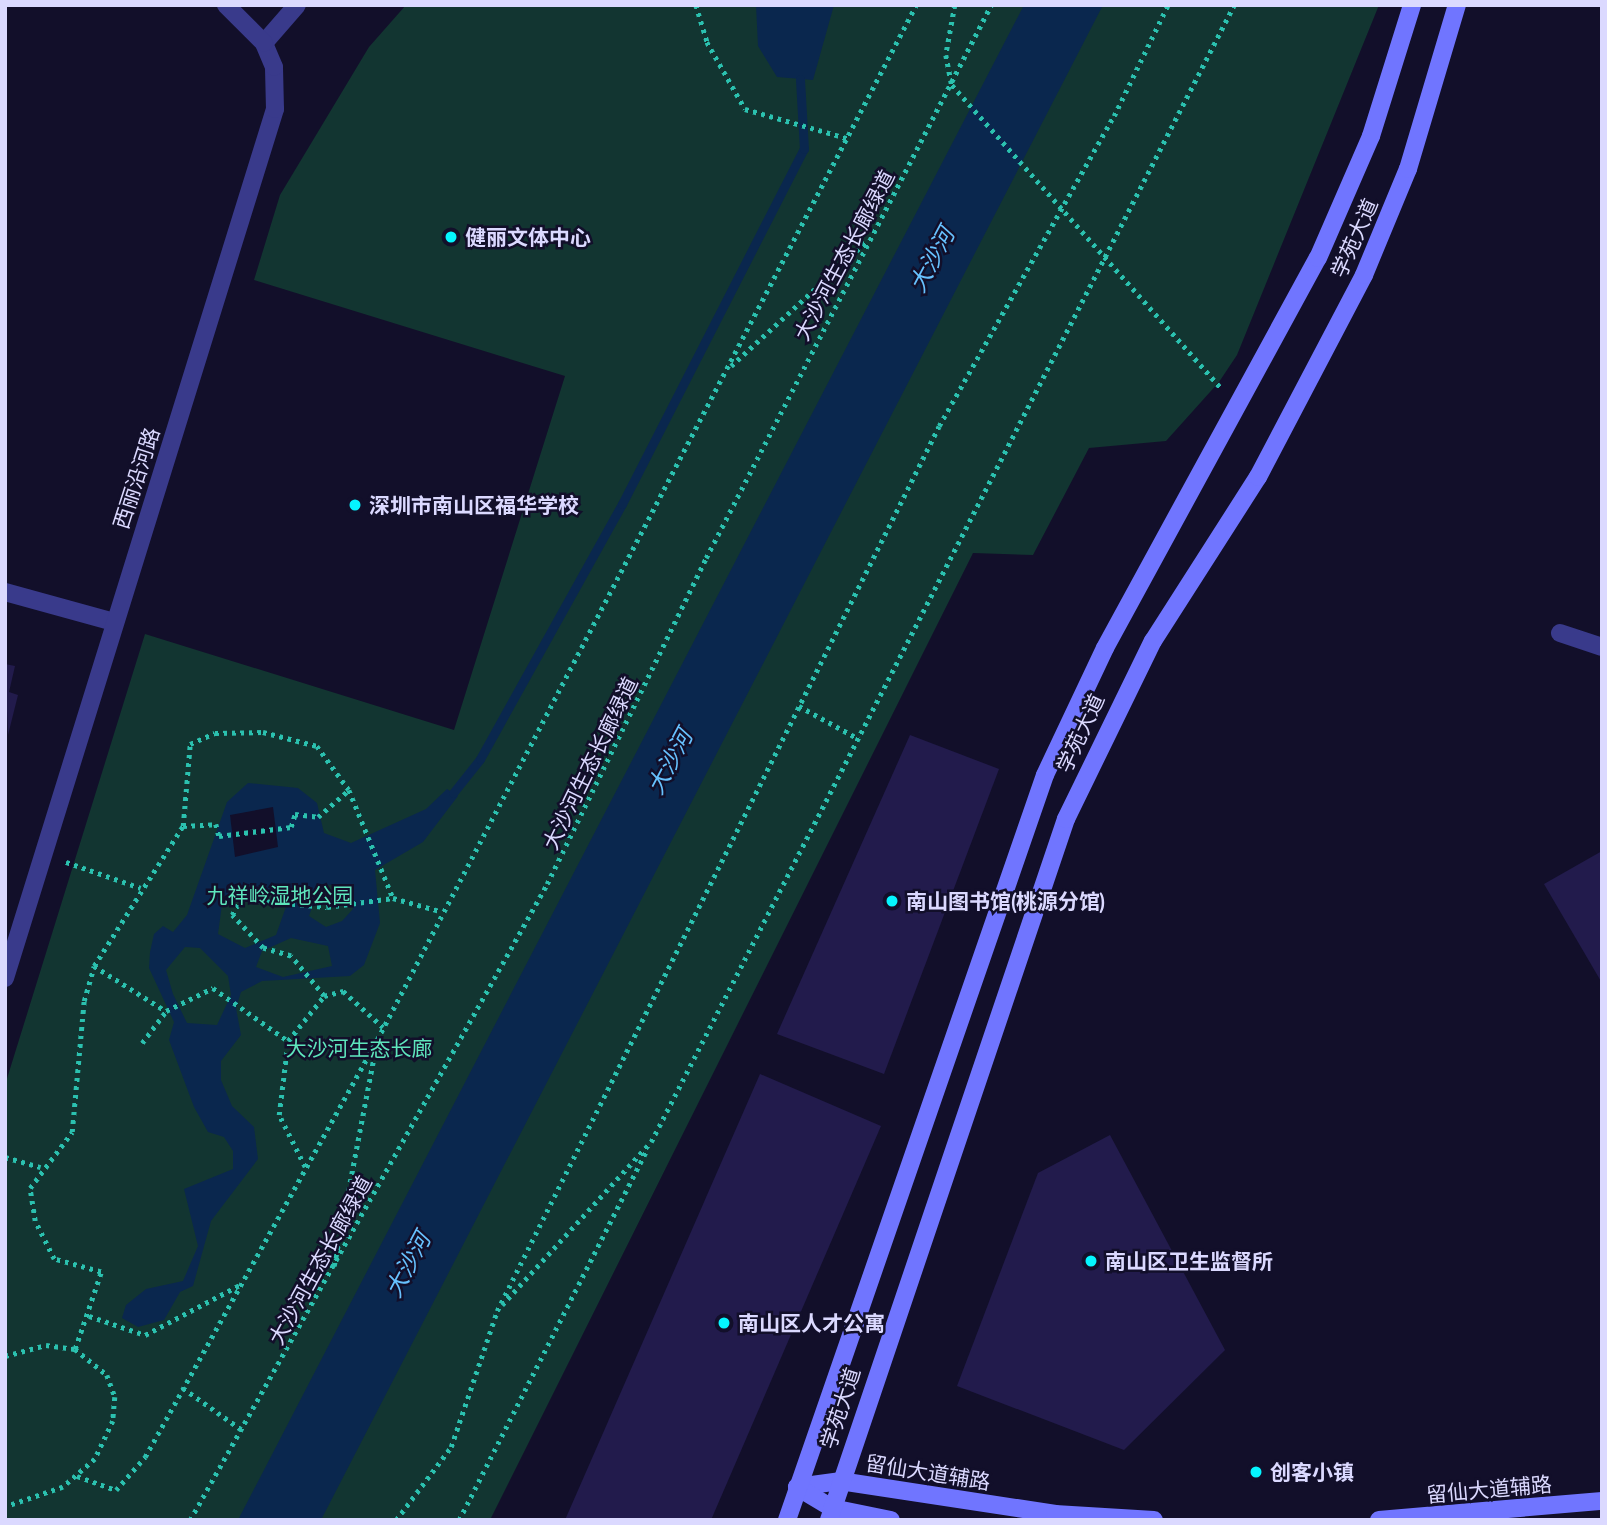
<!DOCTYPE html>
<meta charset="utf-8">
<style>
body{margin:0}
#map{position:relative;width:1607px;height:1525px;overflow:hidden;background:#120f2a;font-family:"Asap Condensed","Noto Sans SC",sans-serif}
div>[style]{position:absolute}
[style*='--x']{left:calc(var(--x)*1px);top:calc(var(--y)*1px);width:calc(var(--w)*1px);rotate:calc(var(--a)*1deg)}
.green>*{inset:0;background:#123531}
.water>*{inset:0;background:#0a274e}
.pier>*{inset:0;background:#120f2a}
.stream>*{height:9px;margin:-4.5px;padding:0 4.5px;transform-origin:4.5px;border-radius:4.5px;background:#0a274e}
.building>*{inset:0;background:#221b4c}
.path>*{height:4.5px;margin-top:-2.25px;transform-origin:0;background:repeating-linear-gradient(90deg,#2bc1af 0 3.5px,transparent 0 8.5px)}
.street>*{height:18px;margin:-9px;padding:0 9px;transform-origin:9px;border-radius:9px;background:#393a8b}
.secondary>*{height:18px;margin:-9px;padding:0 9px;transform-origin:9px;border-radius:9px;background:#7075ff}
.dots>*{width:19px;height:19px;translate:-50% -50%;box-sizing:border-box;border:4px solid #120f2a;border-radius:50%}
span{translate:-50% -50%;white-space:nowrap;text-align:center;line-height:1.15;-webkit-text-stroke:5px #120f2a;paint-order:stroke}
.poi-label{font-size:21px;color:#dbd9ff;font-weight:700}
.left{translate:0 -50%;text-align:left}
.street-label{font-size:21px;color:#dbd9ff}
.park-label{font-size:21px;color:#5ee5bc}
.water-label{font-size:23px;color:#67c2ff;font-style:italic}
.frame{position:absolute;inset:0;border:7px solid #dbd9ff;pointer-events:none}
</style>
<div id="map">
<div class="green">
<i style="clip-path:polygon(406px 5px,1379px 5px,1237px 355px,1219px 382px,1166px 441px,1089px 448px,1033px 555px,973px 553px,490px 1520px,5px 1519px,5px 1085px,145px 634px,454px 730px,565px 376px,254px 280px,280px 195px,369px 47px)"></i>
</div>
<div class="water">
<i style="clip-path:polygon(756px 5px,834px 5px,813px 80px,777px 77px,758px 46px)"></i>
<i style="clip-path:polygon(1024px 5px,1103px 5px,321px 1520px,238px 1520px)"></i>
<i style="clip-path:polygon(evenodd,248px 783px,298px 788px,317px 803px,324px 833px,351px 843px,426px 809px,447px 789px,458px 796px,423px 842px,375px 870px,380px 923px,364px 965px,350px 976px,262px 981px,241px 992px,236px 1008px,241px 1035px,221px 1061px,221px 1080px,232px 1106px,254px 1127px,258px 1159px,211px 1221px,193px 1286px,180px 1292px,164px 1320px,138px 1327px,122px 1318px,126px 1305px,146px 1289px,183px 1281px,198px 1246px,184px 1189px,233px 1169px,233px 1151px,224px 1137px,208px 1132px,194px 1107px,169px 1040px,174px 1022px,149px 968px,150px 952px,154px 934px,163px 926px,173px 932px,187px 915px,227px 802px,248px 783px,320px 884px,344px 886px,353px 909px,342px 921px,326px 927px,309px 916px,320px 884px,248px 783px,249px 886px,279px 893px,287px 904px,276px 935px,245px 948px,218px 934px,223px 897px,249px 886px,248px 783px,291px 938px,328px 946px,332px 966px,283px 977px,256px 967px,262px 951px,291px 938px,248px 783px,185px 947px,200px 948px,228px 976px,231px 995px,217px 1025px,187px 1023px,173px 994px,166px 970px,185px 947px)"></i>
</div>
<div class="pier">
<i style="clip-path:polygon(273px 807px,278px 847px,235px 857px,230px 815px)"></i>
</div>
<div class="stream">
<i style="--x:453;--y:793;--w:43;--a:-51.5"></i>
<i style="--x:480;--y:759;--w:292;--a:-60.9"></i>
<i style="--x:622;--y:504;--w:399;--a:-62.9"></i>
<i style="--x:804;--y:149;--w:70;--a:-93.3"></i>
</div>
<div class="building">
<i style="clip-path:polygon(5px 664px,15px 666px,9px 692px,18px 695px,8px 735px)"></i>
<i style="clip-path:polygon(910px 735px,999px 769px,884px 1074px,777px 1034px)"></i>
<i style="clip-path:polygon(1602px 851px,1602px 983px,1544px 884px)"></i>
<i style="clip-path:polygon(760px 1074px,881px 1126px,711px 1520px,565px 1520px)"></i>
<i style="clip-path:polygon(1110px 1135px,1225px 1350px,1124px 1450px,957px 1386px,1038px 1173px)"></i>
</div>
<div class="path">
<i style="--x:696;--y:5;--w:39;--a:73"></i>
<i style="--x:707;--y:42;--w:77;--a:60.4"></i>
<i style="--x:745;--y:109;--w:106;--a:15.9"></i>
<i style="--x:955;--y:5;--w:51;--a:100.2"></i>
<i style="--x:946;--y:55;--w:31;--a:79"></i>
<i style="--x:952;--y:85;--w:404;--a:48.4"></i>
<i style="--x:731;--y:366;--w:183;--a:-42.6"></i>
<i style="--x:799;--y:706;--w:68;--a:28.8"></i>
<i style="--x:183;--y:826;--w:33;--a:-3"></i>
<i style="--x:216;--y:824;--w:12;--a:76"></i>
<i style="--x:219;--y:836;--w:73;--a:-7.1"></i>
<i style="--x:291;--y:827;--w:14;--a:-73"></i>
<i style="--x:295;--y:814;--w:23;--a:7"></i>
<i style="--x:318;--y:817;--w:41;--a:-41.1"></i>
<i style="--x:66;--y:862;--w:79;--a:19.1"></i>
<i style="--x:94;--y:966;--w:85;--a:32"></i>
<i style="--x:324;--y:996;--w:52;--a:-129.5"></i>
<i style="--x:291;--y:956;--w:29;--a:-164"></i>
<i style="--x:263;--y:948;--w:45;--a:-133.2"></i>
<i style="--x:232;--y:915;--w:18;--a:-61"></i>
<i style="--x:241;--y:899;--w:86;--a:5.3"></i>
<i style="--x:327;--y:907;--w:67;--a:-7.8"></i>
<i style="--x:142;--y:1043;--w:40;--a:-53"></i>
<i style="--x:166;--y:1011;--w:52;--a:-26.1"></i>
<i style="--x:213;--y:988;--w:92;--a:35.2"></i>
<i style="--x:5;--y:1157;--w:37;--a:16"></i>
<i style="--x:305;--y:1167;--w:58;--a:-116.6"></i>
<i style="--x:279;--y:1115;--w:75;--a:-83.1"></i>
<i style="--x:288;--y:1041;--w:58;--a:-51.3"></i>
<i style="--x:324;--y:996;--w:20;--a:-15"></i>
<i style="--x:343;--y:991;--w:54;--a:42"></i>
<i style="--x:334;--y:1266;--w:225;--a:-79.2"></i>
<i style="--x:502;--y:1305;--w:221;--a:-47.6"></i>
<i style="--x:651;--y:1142;--w:1278;--a:-62.85"></i>
<i style="--x:89;--y:1316;--w:59;--a:18.7"></i>
<i style="--x:145;--y:1335;--w:107;--a:-27.8"></i>
<i style="--x:75;--y:1349;--w:81;--a:-71.3"></i>
<i style="--x:101;--y:1272;--w:49;--a:-164.5"></i>
<i style="--x:54;--y:1259;--w:42;--a:-116.6"></i>
<i style="--x:35;--y:1221;--w:33;--a:-99"></i>
<i style="--x:30;--y:1188;--w:70;--a:-53.1"></i>
<i style="--x:72;--y:1132;--w:132;--a:-84.8"></i>
<i style="--x:84;--y:1001;--w:36;--a:-74"></i>
<i style="--x:94;--y:966;--w:166;--a:-57.6"></i>
<i style="--x:183;--y:826;--w:82;--a:-85.1"></i>
<i style="--x:190;--y:744;--w:27;--a:-24"></i>
<i style="--x:215;--y:733;--w:48;--a:-1.2"></i>
<i style="--x:263;--y:732;--w:56;--a:14.5"></i>
<i style="--x:317;--y:746;--w:54;--a:54"></i>
<i style="--x:349;--y:790;--w:117;--a:67.8"></i>
<i style="--x:393;--y:898;--w:49;--a:15.5"></i>
<i style="--x:5;--y:1356;--w:42;--a:-15"></i>
<i style="--x:46;--y:1345;--w:29;--a:8"></i>
<i style="--x:75;--y:1349;--w:41;--a:39.1"></i>
<i style="--x:107;--y:1375;--w:23;--a:70"></i>
<i style="--x:115;--y:1397;--w:24;--a:95"></i>
<i style="--x:113;--y:1421;--w:42;--a:115.3"></i>
<i style="--x:95;--y:1459;--w:43;--a:138.8"></i>
<i style="--x:63;--y:1487;--w:61;--a:161"></i>
<i style="--x:183;--y:1388;--w:72;--a:35.4"></i>
<i style="--x:77;--y:1476;--w:41;--a:19.7"></i>
<i style="--x:116;--y:1490;--w:44;--a:-48.7"></i>
<i style="--x:145;--y:1457;--w:477;--a:-60.9"></i>
<i style="--x:377;--y:1040;--w:1167;--a:-62.49"></i>
<i style="--x:190;--y:1520;--w:729;--a:-60.69"></i>
<i style="--x:547;--y:884;--w:363;--a:-64"></i>
<i style="--x:706;--y:558;--w:622;--a:-62.73"></i>
<i style="--x:396;--y:1520;--w:91;--a:-53"></i>
<i style="--x:451;--y:1447;--w:144;--a:-71.3"></i>
<i style="--x:497;--y:1311;--w:989;--a:-63.46"></i>
<i style="--x:939;--y:426;--w:356;--a:-60.6"></i>
<i style="--x:1114;--y:116;--w:123;--a:-64.1"></i>
<i style="--x:459;--y:1520;--w:416;--a:-63.1"></i>
</div>
<div class="street">
<i style="--x:264;--y:43;--w:50;--a:-49"></i>
<i style="--x:5;--y:592;--w:113;--a:15.4"></i>
<i style="--x:1560;--y:633;--w:44;--a:18.4"></i>
<i style="--x:5;--y:978;--w:910;--a:-72.74"></i>
<i style="--x:275;--y:109;--w:42;--a:-91.4"></i>
<i style="--x:274;--y:67;--w:26;--a:-113"></i>
<i style="--x:264;--y:43;--w:54;--a:-135"></i>
</div>
<div class="secondary">
<i style="--x:797;--y:1487;--w:43;--a:-7.9"></i>
<i style="--x:840;--y:1481;--w:218;--a:8.7"></i>
<i style="--x:1055;--y:1514;--w:99;--a:3.5"></i>
<i style="--x:797;--y:1487;--w:41;--a:31"></i>
<i style="--x:832;--y:1508;--w:60;--a:11.5"></i>
<i style="--x:787;--y:1520;--w:788;--a:-70.9"></i>
<i style="--x:1045;--y:775;--w:140;--a:-64.7"></i>
<i style="--x:1105;--y:648;--w:444;--a:-61.4"></i>
<i style="--x:1318;--y:258;--w:133;--a:-66.5"></i>
<i style="--x:1371;--y:136;--w:137;--a:-72.6"></i>
<i style="--x:829;--y:1520;--w:740;--a:-71.32"></i>
<i style="--x:1066;--y:819;--w:198;--a:-64"></i>
<i style="--x:1153;--y:641;--w:195;--a:-57.4"></i>
<i style="--x:1258;--y:477;--w:228;--a:-62.3"></i>
<i style="--x:1364;--y:275;--w:115;--a:-67.5"></i>
<i style="--x:1408;--y:169;--w:171;--a:-73.4"></i>
<i style="--x:1379;--y:1520;--w:224;--a:-4.9"></i>
</div>
<div class="dots">
<i style="left:451px;top:237px;background:#05f5ff"></i>
<i style="left:355px;top:505px;background:#05f5ff"></i>
<i style="left:892px;top:901px;background:#05f5ff"></i>
<i style="left:1091px;top:1261px;background:#05f5ff"></i>
<i style="left:724px;top:1323px;background:#05f5ff"></i>
<i style="left:1256px;top:1472px;background:#05f5ff"></i>
</div>
<div class="poi-label">
<span class="left" style="left:465px;top:237px">健丽文体中心</span>
<span class="left" style="left:369px;top:505px">深圳市南山区福华学校</span>
<span class="left" style="left:906px;top:901px">南山图书馆(桃源分馆)</span>
<span class="left" style="left:1105px;top:1261px">南山区卫生监督所</span>
<span class="left" style="left:738px;top:1323px">南山区人才公寓</span>
<span class="left" style="left:1270px;top:1472px">创客小镇</span>
</div>
<div class="street-label">
<span style="left:1354px;top:238px;rotate:-66deg">学苑大道</span>
<span style="left:844px;top:255px;rotate:-62deg">大沙河生态长廊绿道</span>
<span style="left:136px;top:478px;rotate:-72deg">西丽沿河路</span>
<span style="left:1080px;top:733px;rotate:-65deg">学苑大道</span>
<span style="left:590px;top:763px;rotate:-64deg">大沙河生态长廊绿道</span>
<span style="left:320px;top:1260px;rotate:-61deg">大沙河生态长廊绿道</span>
<span style="left:840px;top:1408px;rotate:-72deg">学苑大道</span>
<span style="left:928px;top:1472px;rotate:9deg">留仙大道辅路</span>
<span style="left:1489px;top:1489px;rotate:-5deg">留仙大道辅路</span>
</div>
<div class="park-label">
<span style="left:280px;top:895px">九祥岭湿地公园</span>
<span style="left:359px;top:1048px">大沙河生态长廊</span>
</div>
<div class="water-label">
<span style="left:932px;top:260px;rotate:-62deg">大沙河</span>
<span style="left:670px;top:762px;rotate:-62deg">大沙河</span>
<span style="left:408px;top:1265px;rotate:-62deg">大沙河</span>
</div>
<div class="frame"></div>
</div>
